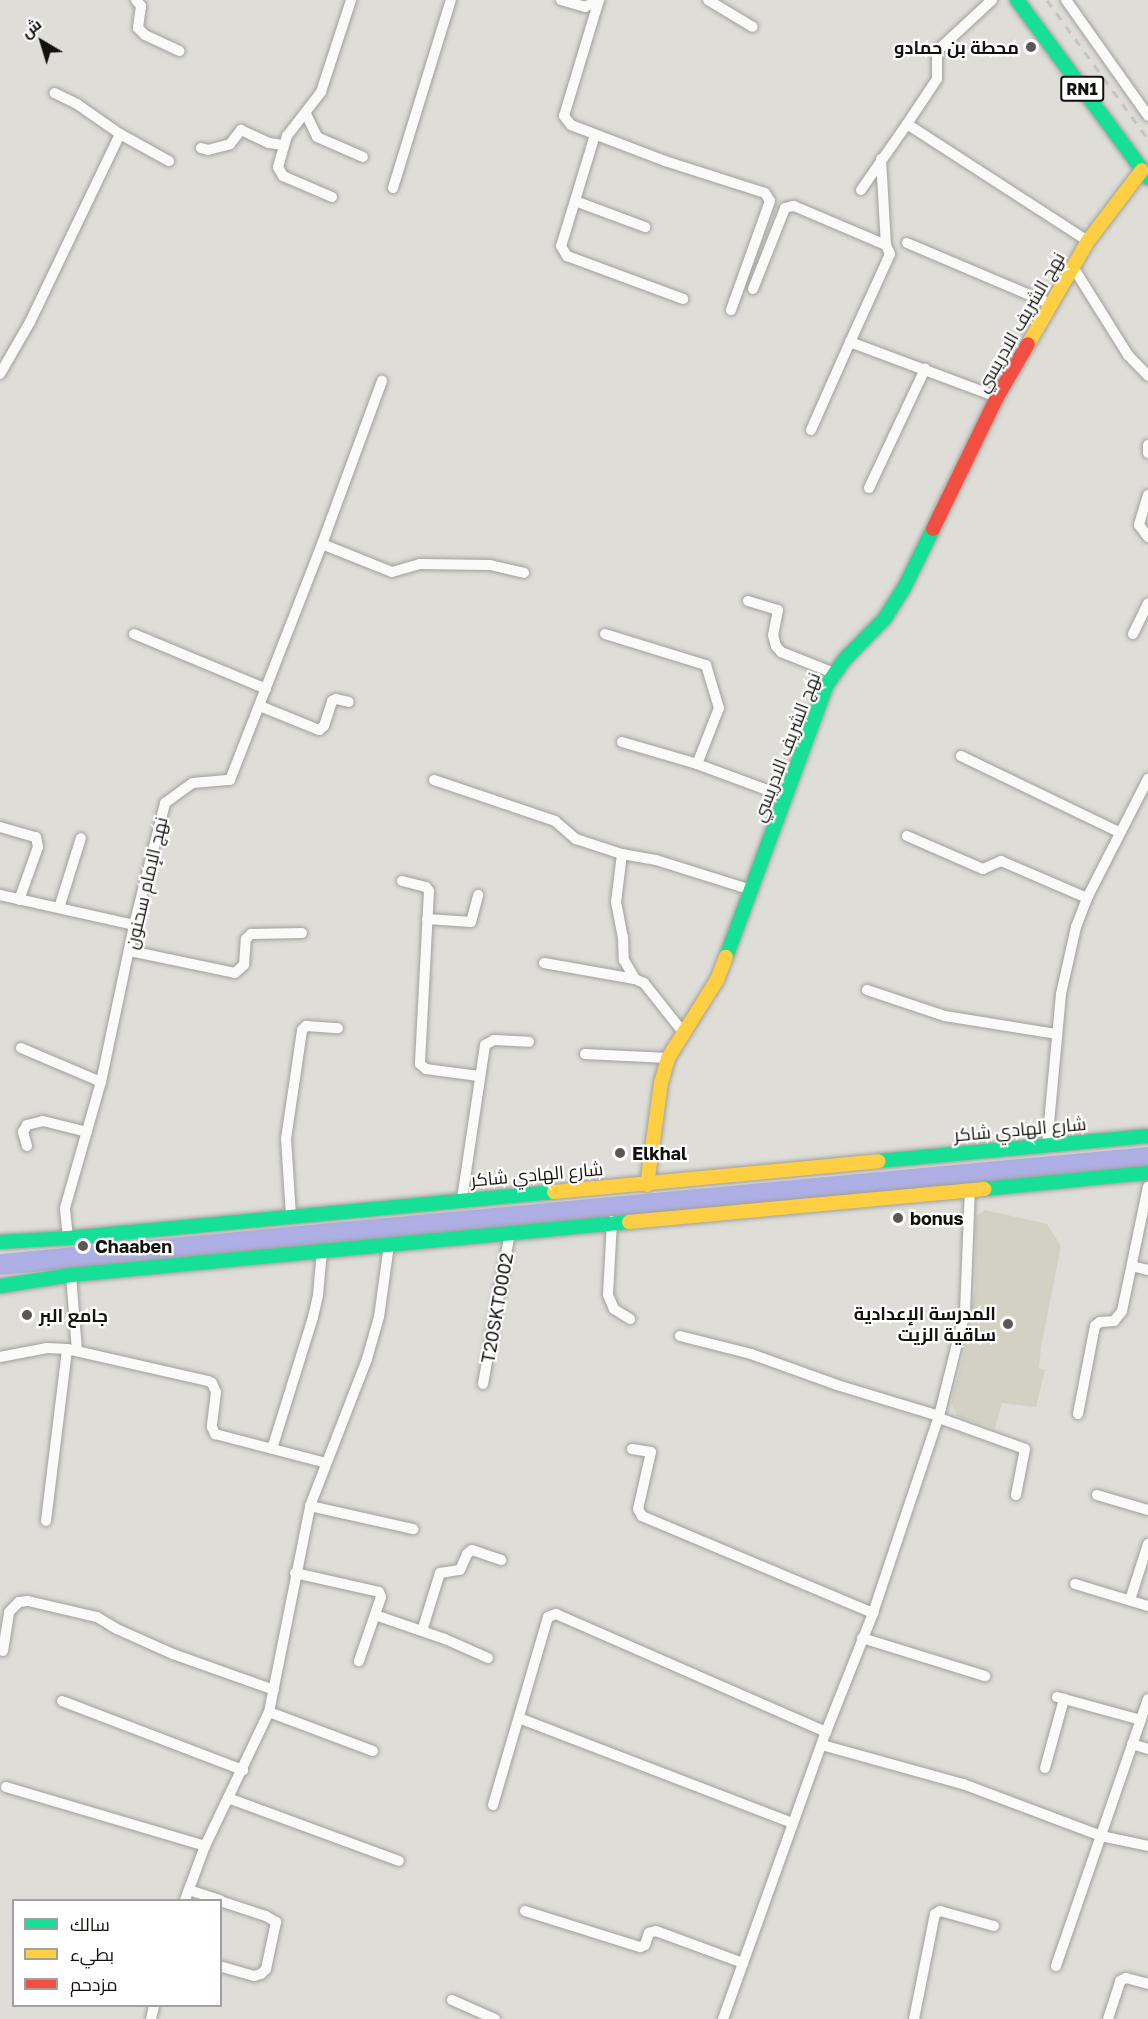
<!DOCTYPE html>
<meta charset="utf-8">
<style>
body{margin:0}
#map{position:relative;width:1148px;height:2019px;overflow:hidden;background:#deddd7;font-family:"Golos Text",Cairo,sans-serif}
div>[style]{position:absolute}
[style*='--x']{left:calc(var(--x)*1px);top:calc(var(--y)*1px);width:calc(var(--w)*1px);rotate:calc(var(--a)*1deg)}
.built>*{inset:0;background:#d2d1c4}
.water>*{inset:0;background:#aeb0e5}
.roads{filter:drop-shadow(0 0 2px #a0a09c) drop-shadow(0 0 2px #a0a09c)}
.street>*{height:10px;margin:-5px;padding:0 5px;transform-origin:5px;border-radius:5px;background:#fafaf9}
.fast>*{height:14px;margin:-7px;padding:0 7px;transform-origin:7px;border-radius:7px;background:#16e098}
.slow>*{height:14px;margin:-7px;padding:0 7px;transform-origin:7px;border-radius:7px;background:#ffcf43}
.jam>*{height:14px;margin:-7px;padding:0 7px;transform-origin:7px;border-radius:7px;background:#f24e42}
.rail>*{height:3px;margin-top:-1.5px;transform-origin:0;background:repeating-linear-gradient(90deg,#c4c4c3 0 8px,transparent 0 16px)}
.dots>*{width:16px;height:16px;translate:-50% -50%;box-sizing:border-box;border:3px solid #fff;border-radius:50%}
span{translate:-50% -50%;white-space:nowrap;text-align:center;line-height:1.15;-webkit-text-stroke:4.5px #fff;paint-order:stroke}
.shield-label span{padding:2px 4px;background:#fff;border:2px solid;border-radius:4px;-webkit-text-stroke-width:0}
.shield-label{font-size:16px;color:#11110d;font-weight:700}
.poi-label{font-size:18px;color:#11110d;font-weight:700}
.right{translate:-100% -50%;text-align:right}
.left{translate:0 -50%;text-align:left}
.street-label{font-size:18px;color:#11110d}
.legend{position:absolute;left:12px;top:1899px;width:210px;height:108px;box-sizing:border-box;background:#fff;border:2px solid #a0a09e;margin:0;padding:8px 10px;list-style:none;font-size:18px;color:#11110d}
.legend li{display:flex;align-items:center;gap:12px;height:30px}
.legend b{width:30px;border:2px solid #a0a09e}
.north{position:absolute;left:12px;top:12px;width:60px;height:60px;-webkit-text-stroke:4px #fff;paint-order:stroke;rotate:322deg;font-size:16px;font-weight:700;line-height:24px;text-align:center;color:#11110d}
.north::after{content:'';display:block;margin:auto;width:21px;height:27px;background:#11110d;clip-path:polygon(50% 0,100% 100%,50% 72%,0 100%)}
</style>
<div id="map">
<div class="built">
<i style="clip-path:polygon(985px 1210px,1047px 1224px,1061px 1246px,1041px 1347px,1039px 1368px,1045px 1370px,1036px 1407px,1002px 1403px,995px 1428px,958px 1417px,951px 1403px,967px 1342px,975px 1289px,976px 1217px)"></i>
</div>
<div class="water">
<i style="clip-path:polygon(1148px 1147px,1148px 1168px,0 1275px,0 1254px)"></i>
</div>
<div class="roads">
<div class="street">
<i style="--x:136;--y:0;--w:8;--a:50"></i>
<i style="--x:141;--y:6;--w:22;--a:98"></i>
<i style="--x:138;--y:28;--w:10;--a:45"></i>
<i style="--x:145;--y:35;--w:38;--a:25"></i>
<i style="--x:561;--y:0;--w:25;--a:16"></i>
<i style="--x:585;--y:7;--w:16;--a:-27"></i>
<i style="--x:599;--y:0;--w:121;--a:106.8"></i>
<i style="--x:564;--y:116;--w:11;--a:52"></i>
<i style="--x:571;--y:125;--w:101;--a:21"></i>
<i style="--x:665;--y:161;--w:105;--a:17.7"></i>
<i style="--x:765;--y:193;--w:9;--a:58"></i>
<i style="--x:770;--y:201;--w:116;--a:109.7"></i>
<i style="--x:708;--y:0;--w:52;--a:31"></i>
<i style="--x:1066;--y:0;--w:142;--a:54.7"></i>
<i style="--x:306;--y:114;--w:25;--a:64"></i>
<i style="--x:317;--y:137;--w:50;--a:23.5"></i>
<i style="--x:907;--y:124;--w:54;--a:-56.3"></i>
<i style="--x:937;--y:79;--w:28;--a:-90"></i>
<i style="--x:937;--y:51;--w:75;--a:-42.8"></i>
<i style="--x:120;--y:134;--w:56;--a:28.9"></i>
<i style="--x:595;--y:135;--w:116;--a:107"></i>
<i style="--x:561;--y:246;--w:12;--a:59"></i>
<i style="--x:567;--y:256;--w:124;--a:20.3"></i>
<i style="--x:201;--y:148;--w:7;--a:16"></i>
<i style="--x:208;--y:150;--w:23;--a:-15"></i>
<i style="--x:230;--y:144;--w:18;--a:-52"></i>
<i style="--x:241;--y:130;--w:31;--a:25"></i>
<i style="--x:269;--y:143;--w:15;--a:8"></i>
<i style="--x:881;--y:159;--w:86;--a:86.7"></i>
<i style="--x:393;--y:188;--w:197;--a:-72.9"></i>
<i style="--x:861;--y:190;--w:80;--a:-55.1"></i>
<i style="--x:907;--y:124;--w:216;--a:32.9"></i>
<i style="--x:332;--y:197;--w:53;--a:-156.8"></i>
<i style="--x:283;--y:176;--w:10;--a:-119"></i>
<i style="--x:278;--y:167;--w:32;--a:-74"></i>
<i style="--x:287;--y:136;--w:56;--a:-52.3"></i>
<i style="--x:321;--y:92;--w:97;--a:-71.9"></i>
<i style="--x:575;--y:201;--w:75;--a:20.4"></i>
<i style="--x:907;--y:243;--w:156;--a:23"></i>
<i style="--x:1073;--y:267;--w:104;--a:58"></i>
<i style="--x:1128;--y:355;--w:29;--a:46"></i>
<i style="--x:753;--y:289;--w:87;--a:-68.4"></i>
<i style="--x:785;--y:208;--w:9;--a:-13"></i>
<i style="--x:794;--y:206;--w:100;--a:23"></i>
<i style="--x:886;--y:245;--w:10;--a:66"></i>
<i style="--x:890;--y:254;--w:97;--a:114.4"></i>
<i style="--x:0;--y:374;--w:60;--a:-60"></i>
<i style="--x:30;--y:322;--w:208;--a:-64.4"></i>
<i style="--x:120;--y:134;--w:52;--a:-145.1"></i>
<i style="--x:77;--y:104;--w:25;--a:-154"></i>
<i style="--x:811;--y:430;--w:96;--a:-66.1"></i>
<i style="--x:850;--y:342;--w:157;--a:20.5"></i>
<i style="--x:1148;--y:445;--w:8;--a:90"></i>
<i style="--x:869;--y:488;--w:132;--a:-64.8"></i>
<i style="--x:1148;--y:495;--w:31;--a:107"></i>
<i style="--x:1139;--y:525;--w:15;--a:53"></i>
<i style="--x:322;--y:544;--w:75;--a:21.8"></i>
<i style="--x:392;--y:572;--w:29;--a:-16"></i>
<i style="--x:420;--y:564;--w:70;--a:0.8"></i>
<i style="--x:490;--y:565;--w:35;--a:13"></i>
<i style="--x:748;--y:601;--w:31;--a:17"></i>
<i style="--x:778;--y:610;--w:25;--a:101"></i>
<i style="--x:773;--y:635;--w:11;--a:75"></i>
<i style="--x:776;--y:646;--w:8;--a:50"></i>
<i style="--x:781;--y:652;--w:57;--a:21.6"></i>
<i style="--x:134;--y:634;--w:143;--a:22.6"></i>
<i style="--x:605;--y:634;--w:106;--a:17.1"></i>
<i style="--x:706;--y:665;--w:45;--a:73.2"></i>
<i style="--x:719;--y:708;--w:60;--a:111.4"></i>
<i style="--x:1133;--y:634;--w:34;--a:-64"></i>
<i style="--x:260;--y:706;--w:64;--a:22.1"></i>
<i style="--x:319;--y:730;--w:6;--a:-39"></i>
<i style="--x:324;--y:726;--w:26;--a:-72"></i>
<i style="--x:332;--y:701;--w:4;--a:-27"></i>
<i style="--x:336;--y:699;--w:13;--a:13"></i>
<i style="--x:622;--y:742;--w:78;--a:16.3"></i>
<i style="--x:697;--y:764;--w:95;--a:20.3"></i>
<i style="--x:961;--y:756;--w:175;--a:25.7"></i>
<i style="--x:434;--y:780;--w:128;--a:18.7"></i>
<i style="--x:555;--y:821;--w:28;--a:41"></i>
<i style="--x:576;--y:839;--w:48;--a:18.1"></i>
<i style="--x:622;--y:854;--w:35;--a:10"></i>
<i style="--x:656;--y:860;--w:101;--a:17.4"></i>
<i style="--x:0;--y:827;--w:37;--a:16"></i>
<i style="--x:36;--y:837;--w:10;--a:79"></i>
<i style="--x:38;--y:847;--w:56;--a:109.7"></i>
<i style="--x:907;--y:836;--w:83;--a:23.5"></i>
<i style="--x:983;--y:869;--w:20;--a:-24"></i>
<i style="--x:1001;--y:861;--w:94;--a:23.3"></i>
<i style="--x:622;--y:854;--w:48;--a:97.1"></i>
<i style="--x:616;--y:902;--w:36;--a:79"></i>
<i style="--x:623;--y:937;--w:23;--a:88"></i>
<i style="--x:624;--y:960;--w:22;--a:60"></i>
<i style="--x:402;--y:881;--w:25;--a:14"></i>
<i style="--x:426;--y:887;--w:5;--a:53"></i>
<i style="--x:429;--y:891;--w:173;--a:93"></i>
<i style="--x:420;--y:1064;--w:8;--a:40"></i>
<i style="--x:426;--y:1069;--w:53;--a:7.5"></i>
<i style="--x:0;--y:895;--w:137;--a:12.6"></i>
<i style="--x:59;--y:908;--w:73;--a:-72.6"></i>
<i style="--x:427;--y:919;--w:44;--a:3.9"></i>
<i style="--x:471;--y:922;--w:28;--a:-75"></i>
<i style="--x:130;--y:951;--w:107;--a:11.8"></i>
<i style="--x:235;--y:973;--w:12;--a:-42"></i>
<i style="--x:244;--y:965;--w:26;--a:-86"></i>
<i style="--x:246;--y:939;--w:7;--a:-45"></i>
<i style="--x:251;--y:934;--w:51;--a:-1.1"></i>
<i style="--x:544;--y:963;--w:92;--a:10"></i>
<i style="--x:635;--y:979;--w:10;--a:24"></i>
<i style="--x:644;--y:983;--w:63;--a:51.5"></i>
<i style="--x:867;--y:990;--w:82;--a:18.4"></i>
<i style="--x:945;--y:1016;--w:112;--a:9.2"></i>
<i style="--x:21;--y:1048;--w:87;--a:23"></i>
<i style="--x:585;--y:1054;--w:83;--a:2.8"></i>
<i style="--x:1047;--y:1145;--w:152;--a:-84.7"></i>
<i style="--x:1061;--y:994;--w:69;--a:-77.4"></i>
<i style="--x:1076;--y:927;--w:31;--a:-69"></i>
<i style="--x:1087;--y:898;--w:134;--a:-62.9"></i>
<i style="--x:27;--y:1146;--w:15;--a:-106"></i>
<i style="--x:23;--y:1132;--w:8;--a:-60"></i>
<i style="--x:27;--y:1125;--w:16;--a:-14"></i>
<i style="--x:43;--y:1121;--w:45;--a:14"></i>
<i style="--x:462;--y:1199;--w:156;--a:-81.5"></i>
<i style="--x:485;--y:1045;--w:10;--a:-29"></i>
<i style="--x:494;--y:1040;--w:35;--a:3"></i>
<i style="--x:291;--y:1216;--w:77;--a:-93.7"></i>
<i style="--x:286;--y:1139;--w:110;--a:-81.6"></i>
<i style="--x:302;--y:1030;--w:6;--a:-45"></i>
<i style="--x:306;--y:1026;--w:32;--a:4"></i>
<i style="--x:612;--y:1221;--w:74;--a:93.1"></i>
<i style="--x:608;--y:1295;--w:15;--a:67"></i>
<i style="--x:614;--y:1309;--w:19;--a:32"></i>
<i style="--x:68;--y:1238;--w:30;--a:-96"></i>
<i style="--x:65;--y:1208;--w:131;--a:-74.1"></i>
<i style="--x:101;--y:1082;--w:160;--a:-78.1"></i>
<i style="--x:134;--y:925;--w:126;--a:-75.7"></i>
<i style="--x:165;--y:803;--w:34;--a:-36"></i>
<i style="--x:193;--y:783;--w:37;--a:-5"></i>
<i style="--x:230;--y:780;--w:253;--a:-68.7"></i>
<i style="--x:322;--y:544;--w:174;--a:-69.8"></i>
<i style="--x:1132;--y:1266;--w:16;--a:14"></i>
<i style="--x:71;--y:1275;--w:76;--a:85.5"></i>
<i style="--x:680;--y:1336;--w:73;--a:14.2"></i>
<i style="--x:751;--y:1354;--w:91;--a:19.8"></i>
<i style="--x:837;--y:1385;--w:107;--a:16.9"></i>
<i style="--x:0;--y:1357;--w:48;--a:-10.8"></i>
<i style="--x:47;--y:1348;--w:20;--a:3"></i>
<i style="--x:67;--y:1349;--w:145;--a:12.8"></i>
<i style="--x:208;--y:1381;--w:4;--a:27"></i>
<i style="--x:212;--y:1383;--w:10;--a:66"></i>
<i style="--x:216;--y:1392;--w:35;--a:97"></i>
<i style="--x:212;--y:1427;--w:8;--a:67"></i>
<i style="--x:215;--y:1434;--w:115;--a:14.6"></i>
<i style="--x:483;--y:1384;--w:154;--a:-79.9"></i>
<i style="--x:1078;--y:1414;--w:90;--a:-79.1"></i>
<i style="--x:1095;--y:1326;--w:6;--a:-39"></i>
<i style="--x:1100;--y:1322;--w:14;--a:-4"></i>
<i style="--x:1114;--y:1321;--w:13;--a:-51"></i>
<i style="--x:1122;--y:1311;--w:127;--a:-78.2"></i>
<i style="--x:939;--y:1418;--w:91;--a:19.8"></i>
<i style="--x:1025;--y:1449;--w:47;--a:101.1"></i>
<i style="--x:272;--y:1449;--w:138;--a:-72.7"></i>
<i style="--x:313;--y:1317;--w:23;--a:-77"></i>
<i style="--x:318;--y:1295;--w:45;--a:-84.9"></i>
<i style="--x:632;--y:1449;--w:19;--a:9"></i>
<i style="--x:651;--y:1452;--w:58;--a:102.8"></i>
<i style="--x:638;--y:1509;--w:8;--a:60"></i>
<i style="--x:642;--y:1516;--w:251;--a:22.8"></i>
<i style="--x:1097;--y:1495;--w:53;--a:16.4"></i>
<i style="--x:310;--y:1506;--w:106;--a:12.6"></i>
<i style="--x:46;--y:1521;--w:173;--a:-83"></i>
<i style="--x:295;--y:1573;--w:86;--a:12.7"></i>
<i style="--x:379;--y:1592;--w:5;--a:68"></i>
<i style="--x:381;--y:1597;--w:68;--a:109"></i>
<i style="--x:1075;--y:1584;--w:76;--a:16.8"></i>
<i style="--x:1130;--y:1600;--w:59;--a:-72.2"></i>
<i style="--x:375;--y:1615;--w:74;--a:18.9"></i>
<i style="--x:445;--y:1639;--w:47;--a:23.8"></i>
<i style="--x:422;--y:1631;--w:61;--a:-72.8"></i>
<i style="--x:440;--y:1573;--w:20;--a:-9"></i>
<i style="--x:460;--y:1570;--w:17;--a:-66"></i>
<i style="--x:467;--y:1554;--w:6;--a:-39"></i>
<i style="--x:472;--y:1550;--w:31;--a:19"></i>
<i style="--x:862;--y:1638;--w:129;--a:17.2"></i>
<i style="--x:3;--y:1651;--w:39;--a:-81"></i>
<i style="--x:9;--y:1612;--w:14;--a:-45"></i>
<i style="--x:19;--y:1602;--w:9;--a:-6"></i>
<i style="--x:28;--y:1601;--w:71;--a:13.1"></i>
<i style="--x:97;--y:1617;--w:23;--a:31"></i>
<i style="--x:117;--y:1629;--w:61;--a:24.1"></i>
<i style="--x:173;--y:1654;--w:107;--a:19.6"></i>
<i style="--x:1057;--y:1697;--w:87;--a:15.3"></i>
<i style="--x:62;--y:1701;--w:194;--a:20.9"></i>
<i style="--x:269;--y:1712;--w:111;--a:20.6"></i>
<i style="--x:519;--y:1718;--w:293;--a:21"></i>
<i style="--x:1132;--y:1744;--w:17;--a:17"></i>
<i style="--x:822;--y:1745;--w:146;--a:15.5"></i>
<i style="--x:963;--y:1784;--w:147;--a:20.6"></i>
<i style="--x:1101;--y:1836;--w:48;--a:12"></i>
<i style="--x:1045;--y:1768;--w:72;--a:-74.6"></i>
<i style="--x:6;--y:1787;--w:208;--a:16.5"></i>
<i style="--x:228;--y:1798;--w:182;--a:20.2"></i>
<i style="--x:493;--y:1805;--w:196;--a:-73.7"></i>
<i style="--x:548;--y:1617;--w:9;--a:-21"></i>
<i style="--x:556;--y:1614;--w:295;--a:23.6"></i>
<i style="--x:189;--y:1890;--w:33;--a:18"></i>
<i style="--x:185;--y:1900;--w:58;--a:-69.7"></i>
<i style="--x:205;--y:1846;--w:148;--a:-64.5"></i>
<i style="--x:269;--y:1712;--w:210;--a:-78.7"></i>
<i style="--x:310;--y:1506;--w:158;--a:-68.8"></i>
<i style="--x:367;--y:1359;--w:44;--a:-74.1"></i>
<i style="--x:379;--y:1317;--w:73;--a:-82.1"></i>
<i style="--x:220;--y:1901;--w:48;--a:18.1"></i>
<i style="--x:266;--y:1916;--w:12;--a:31"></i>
<i style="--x:276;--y:1922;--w:48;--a:102"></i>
<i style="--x:266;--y:1969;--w:7;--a:135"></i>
<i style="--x:261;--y:1974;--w:7;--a:164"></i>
<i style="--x:254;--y:1976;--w:35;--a:-164"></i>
<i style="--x:525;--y:1911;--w:121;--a:17.4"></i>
<i style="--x:640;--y:1947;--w:5;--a:-22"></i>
<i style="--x:645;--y:1945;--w:13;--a:-72"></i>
<i style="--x:649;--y:1933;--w:7;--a:-16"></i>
<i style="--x:656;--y:1931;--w:93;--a:20.2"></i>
<i style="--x:1056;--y:1966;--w:282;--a:-71"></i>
<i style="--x:452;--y:2000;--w:47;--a:23.8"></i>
<i style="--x:151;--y:2019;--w:13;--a:-77"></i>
<i style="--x:723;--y:2019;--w:305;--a:-70.3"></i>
<i style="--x:826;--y:1732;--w:128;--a:-68.4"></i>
<i style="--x:873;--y:1613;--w:208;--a:-71.5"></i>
<i style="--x:939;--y:1416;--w:107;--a:-76"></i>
<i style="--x:965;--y:1312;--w:123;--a:-87.7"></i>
<i style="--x:914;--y:2019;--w:107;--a:-78.7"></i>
<i style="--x:935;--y:1914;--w:6;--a:-31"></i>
<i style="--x:940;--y:1911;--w:56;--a:15.5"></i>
<i style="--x:1108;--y:2019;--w:40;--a:-72"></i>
<i style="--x:1120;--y:1981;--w:7;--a:-27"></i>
<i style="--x:1126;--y:1978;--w:23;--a:15"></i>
</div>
<div class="fast">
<i style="--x:1017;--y:0;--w:221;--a:53.6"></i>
<i style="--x:726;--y:957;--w:289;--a:-69.7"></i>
<i style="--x:826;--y:686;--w:32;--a:-55"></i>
<i style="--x:844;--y:660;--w:59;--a:-45.7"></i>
<i style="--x:885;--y:618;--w:36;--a:-58"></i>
<i style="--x:904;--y:588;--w:66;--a:-63.8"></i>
<i style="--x:879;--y:1161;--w:270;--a:-5.3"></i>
<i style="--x:984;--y:1189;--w:165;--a:-5.6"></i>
<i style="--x:0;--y:1242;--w:68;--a:-3.4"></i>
<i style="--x:68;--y:1238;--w:488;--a:-5.4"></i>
<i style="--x:0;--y:1286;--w:72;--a:-8.8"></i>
<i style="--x:71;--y:1275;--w:561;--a:-5.43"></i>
</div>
<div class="slow">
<i style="--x:1028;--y:344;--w:119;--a:-59.8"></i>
<i style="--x:1088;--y:241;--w:89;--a:-52.7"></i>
<i style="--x:647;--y:1185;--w:103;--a:-82.2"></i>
<i style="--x:661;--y:1083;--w:26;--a:-74"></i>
<i style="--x:668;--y:1058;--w:92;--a:-57.9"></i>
<i style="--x:717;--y:980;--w:25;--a:-69"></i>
<i style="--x:554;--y:1192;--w:326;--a:-5.4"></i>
<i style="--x:629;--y:1222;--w:357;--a:-5.3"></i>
</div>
<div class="jam">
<i style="--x:933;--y:529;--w:147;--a:-64.1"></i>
<i style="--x:997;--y:397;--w:61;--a:-59.7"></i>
</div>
</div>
<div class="rail">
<i style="--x:1047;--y:0;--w:172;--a:54"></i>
</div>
<div class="dots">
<i style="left:1031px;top:47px;background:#595854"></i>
<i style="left:620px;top:1153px;background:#595854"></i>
<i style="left:898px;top:1218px;background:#595854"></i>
<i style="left:83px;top:1246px;background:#595854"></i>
<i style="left:27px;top:1315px;background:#595854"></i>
<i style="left:1008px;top:1324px;background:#595854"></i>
</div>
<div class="shield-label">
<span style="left:1082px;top:89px">RN1</span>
</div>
<div class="poi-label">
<span class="right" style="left:1019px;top:47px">محطة بن حمادو</span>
<span class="left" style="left:632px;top:1153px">Elkhal</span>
<span class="left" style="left:910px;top:1218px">bonus</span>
<span class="left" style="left:95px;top:1246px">Chaaben</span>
<span class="right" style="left:996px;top:1324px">المدرسة الإعدادية<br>ساقية الزيت</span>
<span class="left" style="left:39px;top:1315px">جامع البر</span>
</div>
<div class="street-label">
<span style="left:1020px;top:322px;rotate:-60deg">نهج الشريف الادريسي</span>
<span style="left:786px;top:747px;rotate:-69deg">نهج الشريف الادريسي</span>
<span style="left:146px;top:883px;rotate:-77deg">نهج الإمام سحنون</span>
<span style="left:1020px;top:1129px;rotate:-5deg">شارع الهادي شاكر</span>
<span style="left:537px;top:1174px;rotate:-5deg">شارع الهادي شاكر</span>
<span style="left:497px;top:1308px;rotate:-80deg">T20SKT0002</span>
</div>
<ul class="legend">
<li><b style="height:8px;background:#16e098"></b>سالك</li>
<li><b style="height:8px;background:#ffcf43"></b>بطيء</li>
<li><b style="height:8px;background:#f24e42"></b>مزدحم</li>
</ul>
<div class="north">ش</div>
</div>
